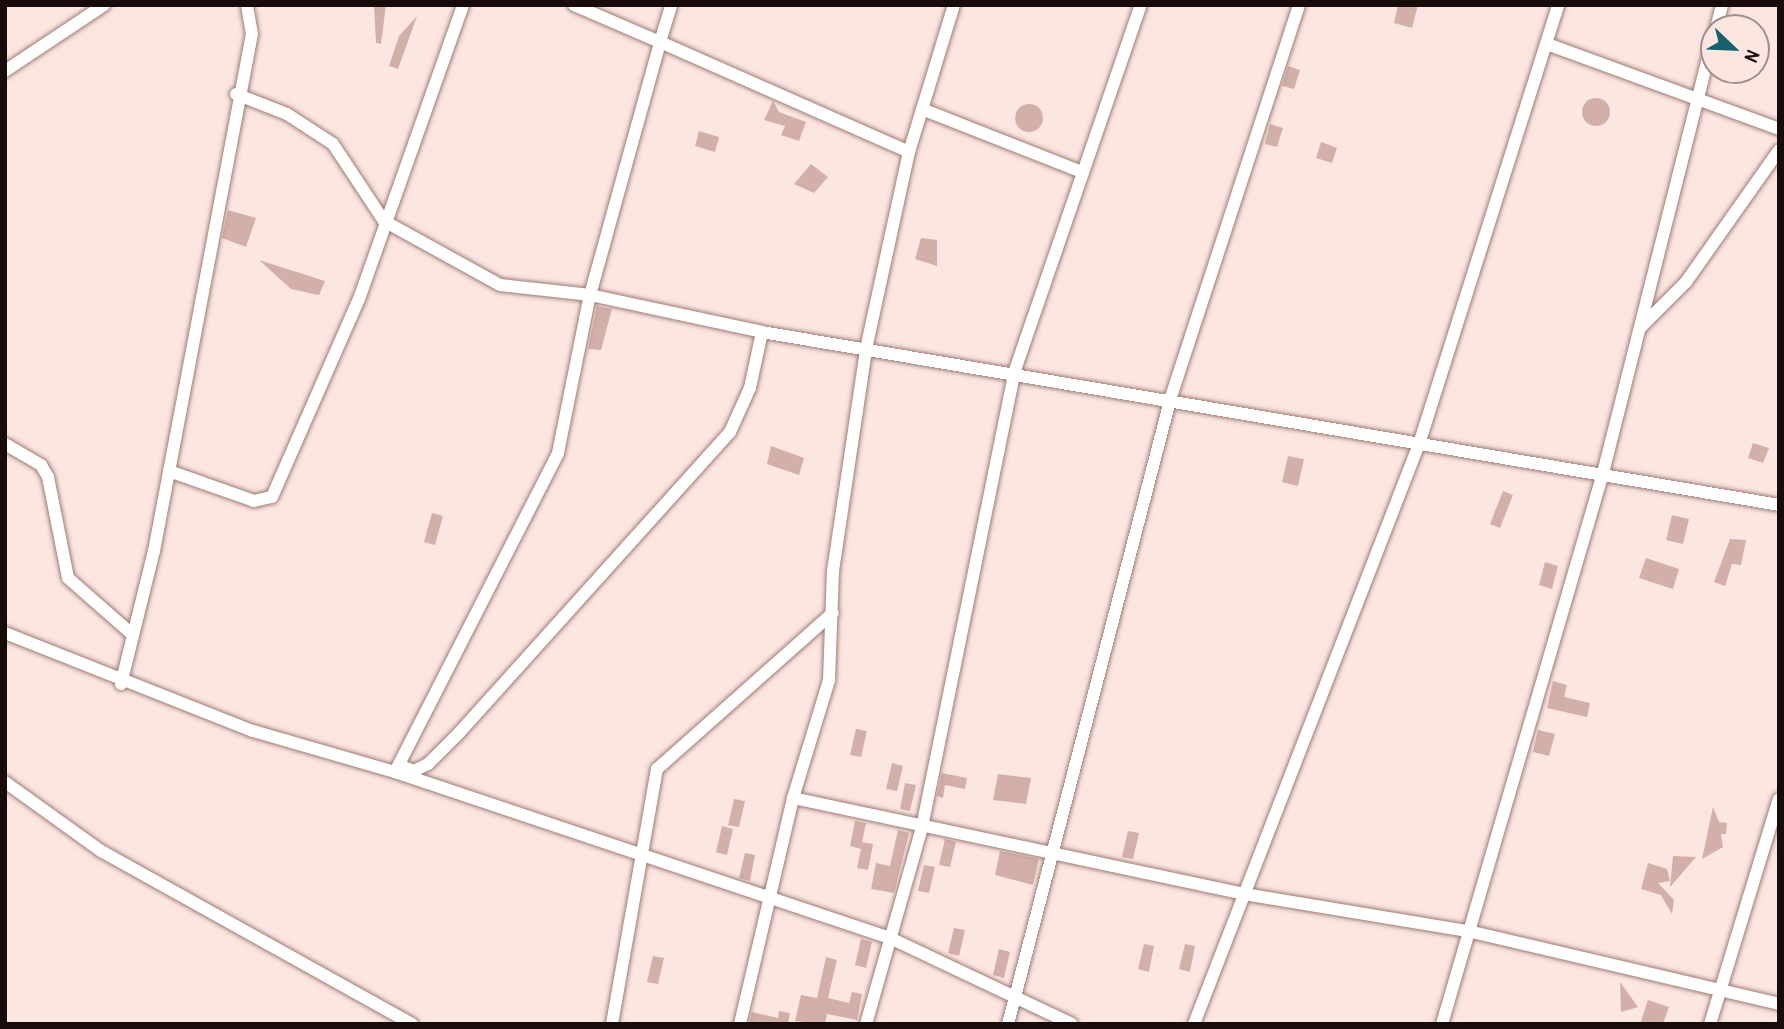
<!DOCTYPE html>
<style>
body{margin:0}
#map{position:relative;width:1784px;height:1029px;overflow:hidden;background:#fce6e1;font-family:"Archivo Narrow",sans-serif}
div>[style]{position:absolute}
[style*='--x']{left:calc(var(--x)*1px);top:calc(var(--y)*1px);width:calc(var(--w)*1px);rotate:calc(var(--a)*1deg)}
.building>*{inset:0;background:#d3afa9}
.round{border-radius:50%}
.roads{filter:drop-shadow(0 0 2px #9d7c75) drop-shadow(0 0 2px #9d7c75)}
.street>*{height:12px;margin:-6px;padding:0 6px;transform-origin:6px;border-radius:6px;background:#fff}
span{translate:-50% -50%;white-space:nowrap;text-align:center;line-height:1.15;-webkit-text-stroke:5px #fce6e1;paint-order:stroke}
.frame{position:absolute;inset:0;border:7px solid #180c0a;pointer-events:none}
.north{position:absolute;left:1700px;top:14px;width:70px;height:70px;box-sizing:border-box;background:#fce6e1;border:2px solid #a18f8b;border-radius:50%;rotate:113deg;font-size:19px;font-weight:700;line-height:28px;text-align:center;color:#180c0a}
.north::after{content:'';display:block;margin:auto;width:24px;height:32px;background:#15616d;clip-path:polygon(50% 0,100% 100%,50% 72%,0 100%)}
</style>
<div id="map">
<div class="building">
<i style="clip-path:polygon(374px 5px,386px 5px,381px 44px,376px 43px)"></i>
<i style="clip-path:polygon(1398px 5px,1418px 5px,1412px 28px,1394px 23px)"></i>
<i style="clip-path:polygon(417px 16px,398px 69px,389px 66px,399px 36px)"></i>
<i style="clip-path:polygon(1288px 66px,1300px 70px,1294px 89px,1282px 86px)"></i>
<i class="round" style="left:1582px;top:98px;width:28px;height:28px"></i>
<i style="clip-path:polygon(773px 101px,779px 112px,806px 122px,799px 141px,781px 135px,785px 126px,764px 120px)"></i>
<i class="round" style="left:1015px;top:104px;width:28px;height:28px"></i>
<i style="clip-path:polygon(1270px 124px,1283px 128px,1277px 147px,1265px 144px)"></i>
<i style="clip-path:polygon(699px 131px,719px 137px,715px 152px,695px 146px)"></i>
<i style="clip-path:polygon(1321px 142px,1337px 148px,1332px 163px,1316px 158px)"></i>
<i style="clip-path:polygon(811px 164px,828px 177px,814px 193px,794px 184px)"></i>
<i style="clip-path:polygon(228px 210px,256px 218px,246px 247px,222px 238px)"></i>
<i style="clip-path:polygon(921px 238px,937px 240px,937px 266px,915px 259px)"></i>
<i style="clip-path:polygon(259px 260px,325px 281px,319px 295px,291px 289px)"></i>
<i style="clip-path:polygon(597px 306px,612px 309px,601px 350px,588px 349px)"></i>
<i style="clip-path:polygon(1753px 443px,1769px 448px,1763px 463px,1748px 458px)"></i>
<i style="clip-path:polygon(771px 446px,804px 458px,799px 475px,767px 464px)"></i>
<i style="clip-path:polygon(1288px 456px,1304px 459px,1298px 486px,1282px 482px)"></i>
<i style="clip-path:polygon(1503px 491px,1513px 495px,1500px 528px,1490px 524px)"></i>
<i style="clip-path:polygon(432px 513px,443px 516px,435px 545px,424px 542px)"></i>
<i style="clip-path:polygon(1672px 515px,1689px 519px,1683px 544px,1666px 540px)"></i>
<i style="clip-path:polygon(1730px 539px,1746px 540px,1741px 565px,1732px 564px,1725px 586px,1714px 582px)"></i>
<i style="clip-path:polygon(1646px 558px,1679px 569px,1673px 589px,1639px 578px)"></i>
<i style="clip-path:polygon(1545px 562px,1558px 566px,1552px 589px,1539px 585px)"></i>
<i style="clip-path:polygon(1553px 681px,1567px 685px,1564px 697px,1590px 703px,1587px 717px,1547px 708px)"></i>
<i style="clip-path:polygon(856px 729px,867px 731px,861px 757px,850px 755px)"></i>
<i style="clip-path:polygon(1538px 730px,1555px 734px,1549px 756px,1533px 752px)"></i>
<i style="clip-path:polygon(892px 763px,903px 766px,897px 791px,886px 789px)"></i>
<i style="clip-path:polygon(942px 773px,967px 778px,965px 789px,945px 785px,943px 798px,937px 796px)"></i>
<i style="clip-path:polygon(998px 774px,1031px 778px,1026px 804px,993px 800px)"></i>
<i style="clip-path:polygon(905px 783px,916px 785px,910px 811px,900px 809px)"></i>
<i style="clip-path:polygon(734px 799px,745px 801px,739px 827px,728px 825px)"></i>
<i style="clip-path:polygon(1713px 807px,1719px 822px,1727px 823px,1726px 834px,1721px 834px,1723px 847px,1702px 859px)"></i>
<i style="clip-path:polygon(855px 821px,866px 823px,862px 842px,873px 844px,868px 870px,857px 868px,861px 849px,850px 846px)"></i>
<i style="clip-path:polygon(722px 826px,733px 829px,727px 855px,716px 852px)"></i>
<i style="clip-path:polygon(898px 830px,909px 833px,894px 893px,871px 889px,876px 863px,890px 866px)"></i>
<i style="clip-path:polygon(1128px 831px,1139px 833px,1133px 859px,1122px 857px)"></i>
<i style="clip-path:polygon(945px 839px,956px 842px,950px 867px,939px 865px)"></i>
<i style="clip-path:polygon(1000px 851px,1039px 859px,1033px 885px,995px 875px)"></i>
<i style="clip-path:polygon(745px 853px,755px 855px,750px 881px,739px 878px)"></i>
<i style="clip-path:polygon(1673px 856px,1696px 857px,1670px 887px)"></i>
<i style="clip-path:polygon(1648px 863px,1667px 869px,1670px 881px,1658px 883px,1674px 900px,1672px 914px,1661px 895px,1641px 889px)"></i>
<i style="clip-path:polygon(924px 865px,935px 867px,929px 893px,918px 891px)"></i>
<i style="clip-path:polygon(954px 928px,965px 930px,959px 956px,948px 953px)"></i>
<i style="clip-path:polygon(861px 939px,872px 942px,866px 968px,855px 965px)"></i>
<i style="clip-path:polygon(1144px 944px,1154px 946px,1149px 972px,1138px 969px)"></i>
<i style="clip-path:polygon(1185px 944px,1195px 946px,1190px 972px,1179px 969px)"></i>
<i style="clip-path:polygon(999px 949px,1010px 952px,1004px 978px,993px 975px)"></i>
<i style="clip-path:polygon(653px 956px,664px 958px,658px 984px,647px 982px)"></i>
<i style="clip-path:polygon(826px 957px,837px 960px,828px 998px,849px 1003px,852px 992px,862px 994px,857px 1020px,827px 1014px,825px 1024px,795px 1021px,801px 995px,817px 998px)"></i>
<i style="clip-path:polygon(1620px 982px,1638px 1007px,1621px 1012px)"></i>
<i style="clip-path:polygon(1648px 1000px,1669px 1007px,1663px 1024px,1640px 1024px)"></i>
<i style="clip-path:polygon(779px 1011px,790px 1013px,788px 1024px,749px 1024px,752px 1012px,778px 1018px)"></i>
</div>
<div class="roads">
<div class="street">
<i style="--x:574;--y:5;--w:94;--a:23.3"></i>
<i style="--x:660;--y:42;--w:39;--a:-73"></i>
<i style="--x:1716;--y:28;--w:24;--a:-75"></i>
<i style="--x:1547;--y:44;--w:247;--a:20.1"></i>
<i style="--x:5;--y:71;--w:119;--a:-33.7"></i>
<i style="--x:236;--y:94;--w:55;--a:21.4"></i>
<i style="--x:287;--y:114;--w:55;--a:33.1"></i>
<i style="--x:333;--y:144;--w:92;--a:56.5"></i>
<i style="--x:384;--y:221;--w:132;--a:28.9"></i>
<i style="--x:500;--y:285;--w:91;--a:6.3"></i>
<i style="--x:590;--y:295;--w:176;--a:12.1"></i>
<i style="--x:762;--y:332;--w:1032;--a:9.65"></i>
<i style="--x:922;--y:109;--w:172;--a:21.5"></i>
<i style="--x:1641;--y:327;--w:64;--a:-45"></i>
<i style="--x:1686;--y:282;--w:161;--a:-54.8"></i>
<i style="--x:5;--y:444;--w:42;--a:30.3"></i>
<i style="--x:41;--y:465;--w:14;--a:60"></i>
<i style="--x:48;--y:477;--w:103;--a:78.8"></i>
<i style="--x:68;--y:578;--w:86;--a:41.2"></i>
<i style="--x:169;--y:471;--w:90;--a:19.4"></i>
<i style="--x:254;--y:501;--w:18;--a:-13"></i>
<i style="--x:272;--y:497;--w:216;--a:-66.3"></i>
<i style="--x:359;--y:299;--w:312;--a:-70.5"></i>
<i style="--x:5;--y:633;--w:267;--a:21.6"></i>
<i style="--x:253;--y:731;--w:148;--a:16.1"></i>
<i style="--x:395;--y:772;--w:522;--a:18.54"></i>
<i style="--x:890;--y:938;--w:201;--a:25.3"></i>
<i style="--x:121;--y:684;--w:137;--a:-76.1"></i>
<i style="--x:154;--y:551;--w:526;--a:-79.27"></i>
<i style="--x:252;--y:34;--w:29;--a:-100"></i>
<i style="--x:401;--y:766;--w:14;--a:21"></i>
<i style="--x:414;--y:771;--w:16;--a:-27"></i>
<i style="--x:428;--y:764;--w:44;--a:-45"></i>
<i style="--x:459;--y:733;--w:405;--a:-48"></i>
<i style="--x:730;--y:432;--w:48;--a:-65.6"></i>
<i style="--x:750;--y:388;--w:57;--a:-77.9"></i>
<i style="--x:395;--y:772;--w:358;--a:-62.9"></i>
<i style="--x:558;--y:453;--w:161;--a:-78.6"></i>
<i style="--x:590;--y:295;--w:263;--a:-74.5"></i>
<i style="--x:660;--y:42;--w:272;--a:23.8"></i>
<i style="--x:5;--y:782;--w:118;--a:35.7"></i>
<i style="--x:101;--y:851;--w:356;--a:29.1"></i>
<i style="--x:793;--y:798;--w:123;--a:-73"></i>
<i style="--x:829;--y:680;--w:109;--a:-87.9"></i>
<i style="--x:833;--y:571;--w:224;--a:-81.5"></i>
<i style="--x:866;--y:349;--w:202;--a:-77.7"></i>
<i style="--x:909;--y:152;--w:154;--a:-73"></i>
<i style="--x:612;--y:1024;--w:259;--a:-80"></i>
<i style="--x:657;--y:769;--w:235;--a:-41.6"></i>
<i style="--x:740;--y:1024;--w:232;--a:-76.8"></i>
<i style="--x:793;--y:798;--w:461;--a:12"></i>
<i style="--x:1244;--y:894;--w:227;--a:9.4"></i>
<i style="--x:1468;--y:931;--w:319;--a:13.2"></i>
<i style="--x:866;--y:1024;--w:205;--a:-74.1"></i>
<i style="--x:922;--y:827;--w:463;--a:-78.5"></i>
<i style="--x:1014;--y:373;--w:389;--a:-71"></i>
<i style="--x:1008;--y:1024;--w:648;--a:-75.43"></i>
<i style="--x:1171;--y:397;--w:412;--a:-71.9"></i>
<i style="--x:1194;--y:1024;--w:622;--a:-68.8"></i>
<i style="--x:1419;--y:444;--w:460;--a:-72.4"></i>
<i style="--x:1442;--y:1024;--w:574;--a:-73.71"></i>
<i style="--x:1603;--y:473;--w:452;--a:-75.8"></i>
<i style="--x:1710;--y:1024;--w:235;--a:-73"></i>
</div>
</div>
<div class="frame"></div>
<div class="north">N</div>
</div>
